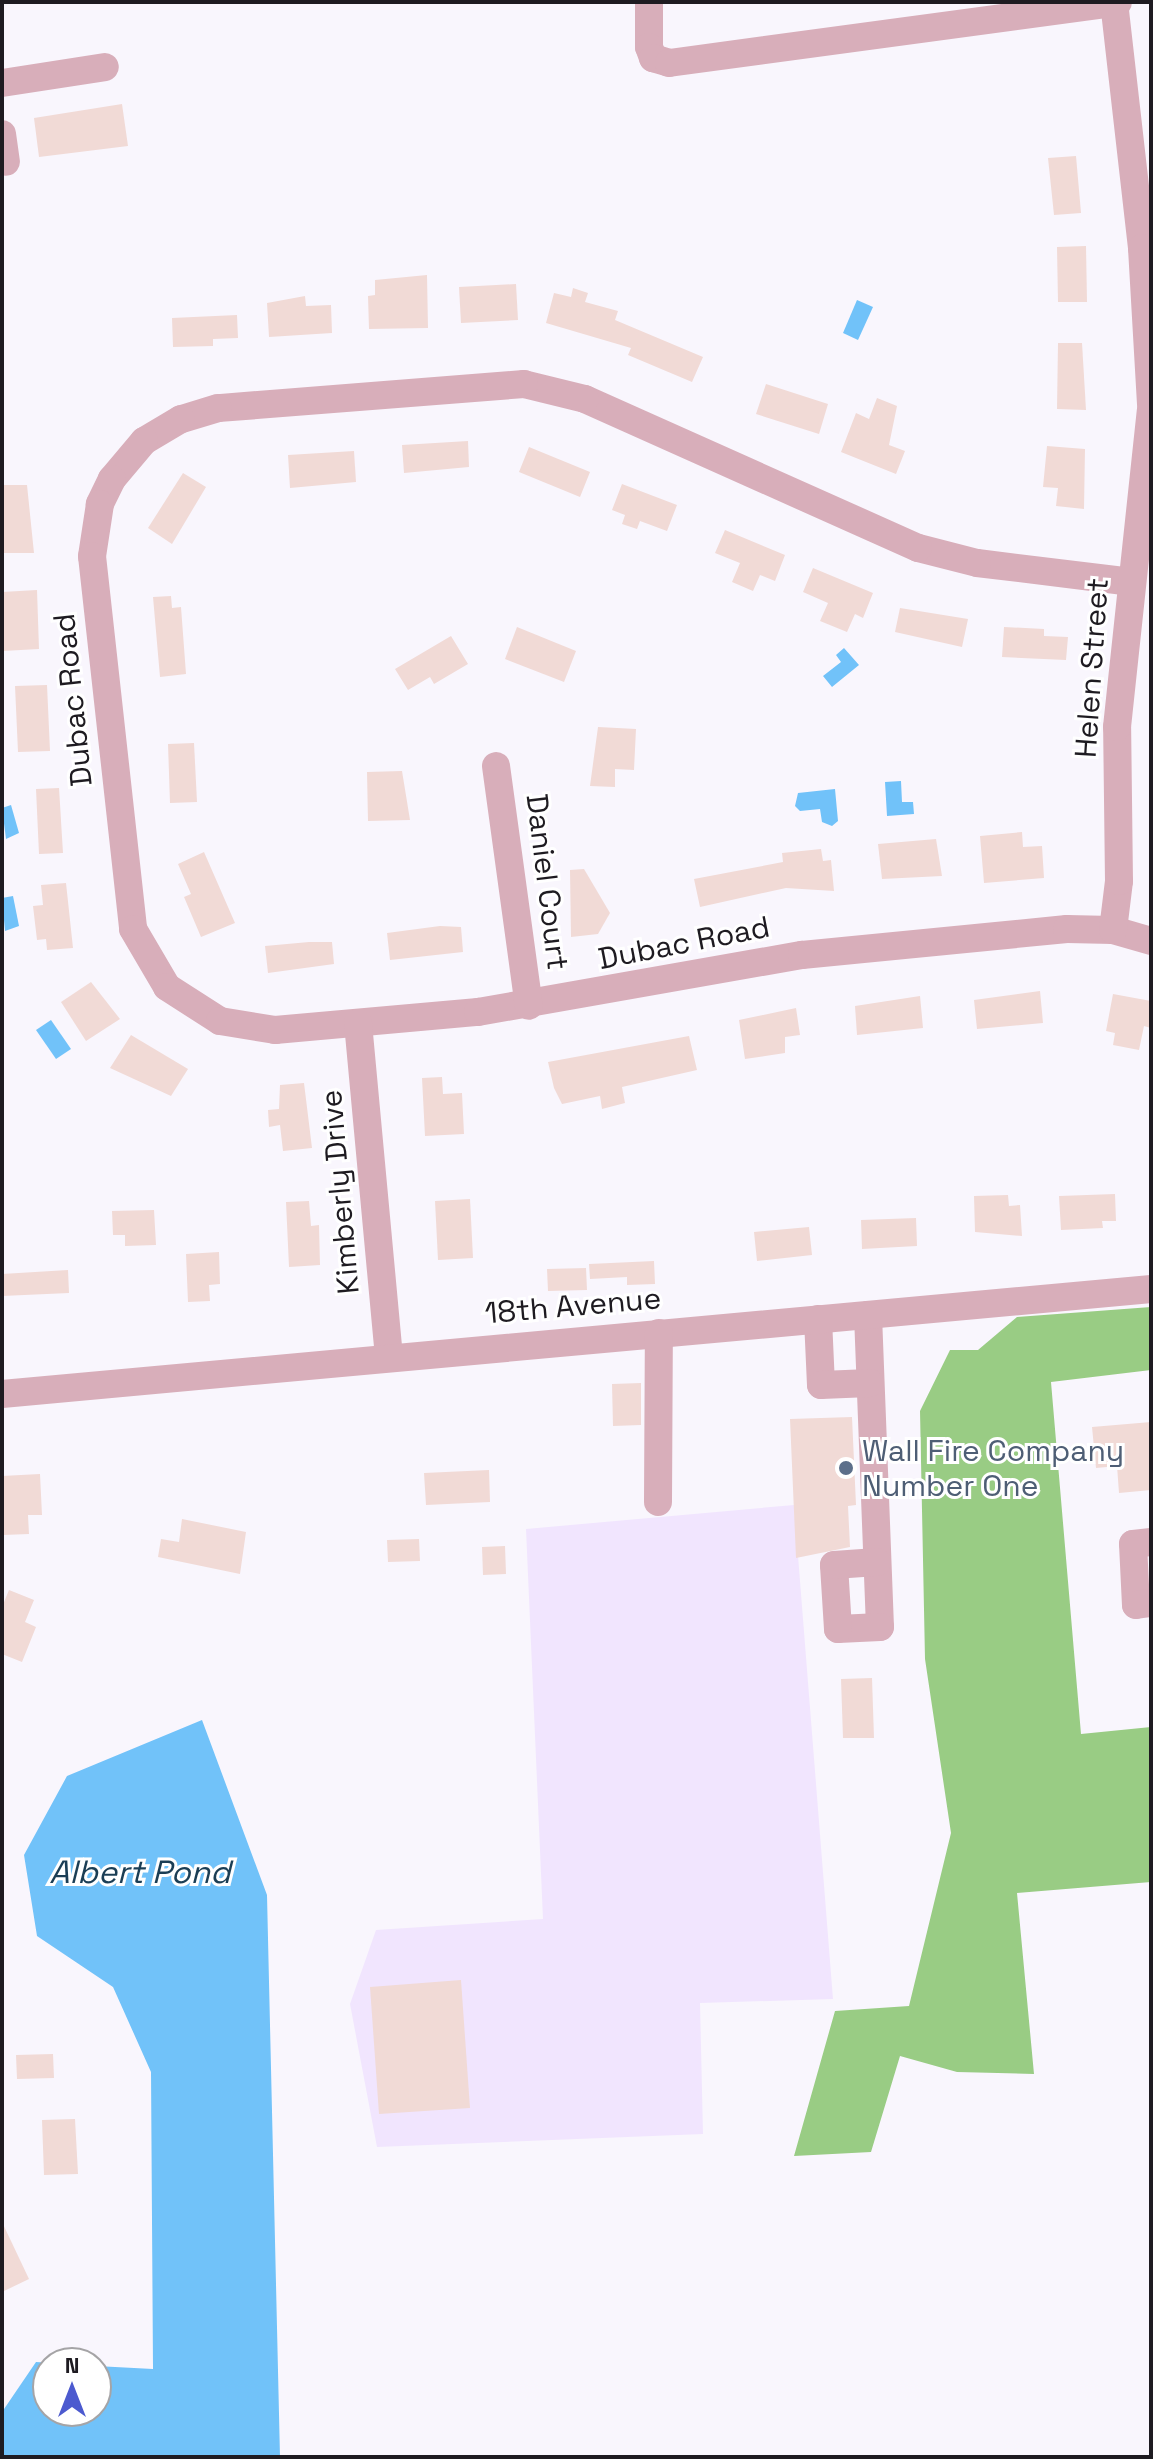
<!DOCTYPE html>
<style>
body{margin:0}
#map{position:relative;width:1153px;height:2459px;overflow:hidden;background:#f9f6fd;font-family:"Space Grotesk",sans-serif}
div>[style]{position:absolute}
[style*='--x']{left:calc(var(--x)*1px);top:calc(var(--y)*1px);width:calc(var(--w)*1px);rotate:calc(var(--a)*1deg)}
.built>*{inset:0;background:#f1e5fe}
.forest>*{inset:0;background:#99cc84}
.water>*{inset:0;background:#71c2f9}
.building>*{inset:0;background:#f1dad6}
.minor>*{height:28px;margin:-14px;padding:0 14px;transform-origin:14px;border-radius:14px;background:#d8aeba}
.dots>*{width:22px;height:22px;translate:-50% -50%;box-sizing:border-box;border:4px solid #fff;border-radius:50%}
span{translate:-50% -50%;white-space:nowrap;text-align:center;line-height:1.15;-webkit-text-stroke:6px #fff;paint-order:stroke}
.street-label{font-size:30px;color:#1e1b21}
.service-label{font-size:30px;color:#4e5e75}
.left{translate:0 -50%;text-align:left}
.water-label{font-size:32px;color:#1b3e55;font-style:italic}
.frame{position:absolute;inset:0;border:4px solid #1e1b21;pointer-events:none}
.north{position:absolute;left:32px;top:2347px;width:80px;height:80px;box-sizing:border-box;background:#fff;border:2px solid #a5a4a6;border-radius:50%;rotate:0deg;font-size:22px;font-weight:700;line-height:32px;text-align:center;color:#1e1b21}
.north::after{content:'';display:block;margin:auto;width:28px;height:36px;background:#4c5acf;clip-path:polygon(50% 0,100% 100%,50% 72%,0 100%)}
</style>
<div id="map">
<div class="built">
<i style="clip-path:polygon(794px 1505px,833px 1999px,700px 2003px,703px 2134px,377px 2147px,350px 2004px,376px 1930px,543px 1919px,526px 1529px)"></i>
</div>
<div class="forest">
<i style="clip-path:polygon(1151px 1307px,1151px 1370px,1051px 1382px,1081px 1734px,1151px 1727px,1151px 1882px,1017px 1893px,1034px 2074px,957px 2072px,900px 2056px,871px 2152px,794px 2156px,835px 2011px,909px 2006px,951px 1833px,925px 1659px,920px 1411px,950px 1350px,978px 1350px,1017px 1317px)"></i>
</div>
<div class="water">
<i style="clip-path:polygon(857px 300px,873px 307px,858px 340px,843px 333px)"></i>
<i style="clip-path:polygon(844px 648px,859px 665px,832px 687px,823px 676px,841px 662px,836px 655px)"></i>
<i style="clip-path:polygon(901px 781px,902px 802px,913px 802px,914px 814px,887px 816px,885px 782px)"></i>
<i style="clip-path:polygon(835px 789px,838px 821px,832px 826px,822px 822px,820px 809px,800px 811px,795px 806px,798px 793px)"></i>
<i style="clip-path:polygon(11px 805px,19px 833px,6px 839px,2px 808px)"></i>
<i style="clip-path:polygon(13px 896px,19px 926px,5px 931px,2px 898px)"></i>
<i style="clip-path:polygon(51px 1020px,71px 1049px,56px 1059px,36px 1030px)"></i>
<i style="clip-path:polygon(202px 1720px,267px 1895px,280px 2457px,2px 2457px,2px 2412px,36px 2362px,54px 2363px,48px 2363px,48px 2411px,96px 2411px,96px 2366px,153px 2369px,151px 2072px,113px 1987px,37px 1936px,24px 1855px,67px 1776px)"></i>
</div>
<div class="building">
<i style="clip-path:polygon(122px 104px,128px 146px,39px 157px,34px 118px)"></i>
<i style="clip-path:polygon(1076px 156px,1081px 213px,1054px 215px,1048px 158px)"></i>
<i style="clip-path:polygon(1086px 246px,1087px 302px,1058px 302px,1057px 247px)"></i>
<i style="clip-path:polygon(427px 275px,428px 328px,369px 329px,368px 296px,375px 295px,375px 280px)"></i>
<i style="clip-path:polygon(516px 284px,518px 320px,461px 323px,459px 287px)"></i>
<i style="clip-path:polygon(573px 288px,588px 293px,585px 302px,618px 311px,615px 320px,703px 357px,692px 382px,628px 355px,631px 348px,546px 323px,554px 293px,571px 297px)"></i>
<i style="clip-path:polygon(305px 296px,306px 306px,331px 305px,332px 333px,269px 337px,267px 303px)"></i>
<i style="clip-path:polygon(237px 315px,238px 338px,213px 339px,213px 346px,173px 347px,172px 318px)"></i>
<i style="clip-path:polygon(1058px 343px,1082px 343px,1086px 410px,1057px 409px)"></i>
<i style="clip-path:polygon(766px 384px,828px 404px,819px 434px,756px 414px)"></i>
<i style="clip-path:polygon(877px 398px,897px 406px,889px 445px,905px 451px,896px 474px,841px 452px,856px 413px,869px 419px)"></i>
<i style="clip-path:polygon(468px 441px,469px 467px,404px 473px,402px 445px)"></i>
<i style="clip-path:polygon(1047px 446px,1085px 449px,1084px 509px,1056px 506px,1058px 488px,1043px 487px)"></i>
<i style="clip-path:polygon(529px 447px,590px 472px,580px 497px,519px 472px)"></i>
<i style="clip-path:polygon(354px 451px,356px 482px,290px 488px,288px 455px)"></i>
<i style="clip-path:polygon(183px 473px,206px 487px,172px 544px,148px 528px)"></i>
<i style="clip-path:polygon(622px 484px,677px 505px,667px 531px,640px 521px,637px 529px,622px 524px,625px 515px,612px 510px)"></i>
<i style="clip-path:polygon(3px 485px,27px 485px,34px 553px,2px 553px)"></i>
<i style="clip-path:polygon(725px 530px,785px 555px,775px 581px,760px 575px,753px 591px,732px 582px,740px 563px,715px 553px)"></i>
<i style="clip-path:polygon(813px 568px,873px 593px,863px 618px,855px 614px,847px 632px,820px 621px,828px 603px,803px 592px)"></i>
<i style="clip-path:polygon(37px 590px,39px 649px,3px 651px,2px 592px)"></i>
<i style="clip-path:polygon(171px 596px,172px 608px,181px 607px,186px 674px,160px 677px,153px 597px)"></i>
<i style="clip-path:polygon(900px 608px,968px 619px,962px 647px,895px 632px)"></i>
<i style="clip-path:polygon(517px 627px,576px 651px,564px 682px,505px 659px)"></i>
<i style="clip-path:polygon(1004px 627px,1044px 629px,1044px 636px,1068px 637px,1066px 660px,1002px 657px)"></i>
<i style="clip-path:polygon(451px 636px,468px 664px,434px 684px,430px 677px,408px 690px,395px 669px)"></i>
<i style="clip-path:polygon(47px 685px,50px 751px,18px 752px,15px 686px)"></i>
<i style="clip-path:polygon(598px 727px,636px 729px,634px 770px,615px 769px,615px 787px,590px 786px)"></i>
<i style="clip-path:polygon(194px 743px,197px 802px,170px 803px,168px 744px)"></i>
<i style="clip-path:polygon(402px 771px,410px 820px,368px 821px,367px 772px)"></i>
<i style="clip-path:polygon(59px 788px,63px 853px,39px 854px,36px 789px)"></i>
<i style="clip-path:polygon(1022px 832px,1023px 847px,1042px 846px,1044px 878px,984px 883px,980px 836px)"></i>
<i style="clip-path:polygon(936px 839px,942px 876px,882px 879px,878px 844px)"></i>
<i style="clip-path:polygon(821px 849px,823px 861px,831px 860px,834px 891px,786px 888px,700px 907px,694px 879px,783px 862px,782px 853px)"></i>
<i style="clip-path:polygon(204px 852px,235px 923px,201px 937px,184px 897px,191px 894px,178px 864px)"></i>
<i style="clip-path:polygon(584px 869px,610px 913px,598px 934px,571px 937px,570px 870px)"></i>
<i style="clip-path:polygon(66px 883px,73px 948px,47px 950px,46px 939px,37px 940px,33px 906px,43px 905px,41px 885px)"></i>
<i style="clip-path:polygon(440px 926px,461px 927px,463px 952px,390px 960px,387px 933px)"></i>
<i style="clip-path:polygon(309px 942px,332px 942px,334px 964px,268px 973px,265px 946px)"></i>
<i style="clip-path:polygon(91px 982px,120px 1019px,86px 1041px,61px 1002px)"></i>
<i style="clip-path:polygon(1040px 991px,1043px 1023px,977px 1029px,974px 1000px)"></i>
<i style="clip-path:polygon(1113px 994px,1151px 1001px,1151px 1028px,1144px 1026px,1139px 1050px,1113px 1045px,1115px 1033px,1106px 1031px)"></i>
<i style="clip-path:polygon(920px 996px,923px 1028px,857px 1035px,855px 1006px)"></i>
<i style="clip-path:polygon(796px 1008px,800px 1035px,785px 1037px,785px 1053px,745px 1059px,739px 1020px)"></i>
<i style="clip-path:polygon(131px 1035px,188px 1069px,171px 1096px,110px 1068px)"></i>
<i style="clip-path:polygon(689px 1036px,697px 1070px,622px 1087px,625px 1103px,602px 1109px,600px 1096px,562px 1104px,554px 1088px,548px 1062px)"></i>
<i style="clip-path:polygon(442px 1077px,443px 1094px,462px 1093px,464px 1134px,425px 1136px,422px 1078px)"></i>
<i style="clip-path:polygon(304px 1083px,312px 1148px,283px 1151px,280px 1125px,269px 1127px,268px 1110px,279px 1109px,280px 1085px)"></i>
<i style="clip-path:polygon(1115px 1194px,1116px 1221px,1102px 1221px,1103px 1228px,1061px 1230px,1059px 1196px)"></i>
<i style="clip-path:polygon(1008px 1195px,1009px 1206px,1020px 1205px,1022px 1236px,975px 1232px,974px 1196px)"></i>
<i style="clip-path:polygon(470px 1199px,473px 1258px,438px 1260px,435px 1201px)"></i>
<i style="clip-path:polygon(309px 1201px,311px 1226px,319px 1225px,320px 1265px,289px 1267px,286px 1202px)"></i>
<i style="clip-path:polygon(154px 1210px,156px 1245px,125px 1246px,125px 1235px,113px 1235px,112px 1211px)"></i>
<i style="clip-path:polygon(916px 1218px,917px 1246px,862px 1249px,861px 1220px)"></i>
<i style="clip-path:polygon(809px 1227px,812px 1255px,757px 1261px,754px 1232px)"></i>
<i style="clip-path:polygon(219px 1252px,220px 1284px,209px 1285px,210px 1301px,188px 1302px,186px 1254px)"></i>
<i style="clip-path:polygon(654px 1261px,655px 1284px,627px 1285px,627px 1277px,590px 1279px,589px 1264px)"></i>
<i style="clip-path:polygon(586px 1268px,587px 1290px,548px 1291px,547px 1269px)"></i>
<i style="clip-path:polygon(68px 1270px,69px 1293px,2px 1296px,2px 1274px)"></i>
<i style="clip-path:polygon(641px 1383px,641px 1425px,613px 1426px,612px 1384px)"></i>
<i style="clip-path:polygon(852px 1417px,856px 1505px,848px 1506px,850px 1547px,796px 1558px,790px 1419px)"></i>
<i style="clip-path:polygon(1151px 1422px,1151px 1490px,1119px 1493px,1117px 1466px,1096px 1468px,1092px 1427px)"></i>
<i style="clip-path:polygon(489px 1470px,490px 1502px,426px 1505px,424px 1473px)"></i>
<i style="clip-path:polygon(40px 1474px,42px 1515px,28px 1515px,29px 1534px,3px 1535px,2px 1476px)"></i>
<i style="clip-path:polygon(182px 1519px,246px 1532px,240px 1574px,158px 1557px,161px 1539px,179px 1542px)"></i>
<i style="clip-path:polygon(419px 1539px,420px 1561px,388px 1562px,387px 1540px)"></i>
<i style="clip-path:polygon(505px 1546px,506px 1574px,483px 1575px,482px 1547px)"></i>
<i style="clip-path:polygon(9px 1590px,34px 1600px,25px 1622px,36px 1627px,22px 1662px,2px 1654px,2px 1607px)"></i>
<i style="clip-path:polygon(872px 1678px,874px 1738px,843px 1738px,841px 1679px)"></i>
<i style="clip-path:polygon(461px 1980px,470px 2108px,379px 2114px,370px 1987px)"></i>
<i style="clip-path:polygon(53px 2054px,54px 2078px,17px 2079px,16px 2055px)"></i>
<i style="clip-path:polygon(75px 2119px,78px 2174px,44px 2175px,42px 2120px)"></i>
<i style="clip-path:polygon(2px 2222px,29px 2279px,2px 2292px)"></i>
</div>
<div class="minor">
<i style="--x:649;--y:2;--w:45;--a:90"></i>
<i style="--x:649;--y:47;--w:12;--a:70"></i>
<i style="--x:653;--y:58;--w:17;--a:17"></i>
<i style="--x:669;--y:63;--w:453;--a:-7.7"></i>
<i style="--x:1114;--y:2;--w:248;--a:83.5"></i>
<i style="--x:1142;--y:248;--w:157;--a:86.7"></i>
<i style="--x:2;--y:83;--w:104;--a:-8.8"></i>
<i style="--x:2;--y:134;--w:28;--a:82"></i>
<i style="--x:1132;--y:582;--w:156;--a:-173"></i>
<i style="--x:977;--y:563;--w:61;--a:-165.7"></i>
<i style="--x:918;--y:548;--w:365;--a:-155.9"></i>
<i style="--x:585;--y:399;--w:63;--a:-166.2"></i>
<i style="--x:524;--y:384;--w:307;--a:175.5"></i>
<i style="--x:218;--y:408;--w:39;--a:163"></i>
<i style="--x:181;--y:419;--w:43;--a:149.3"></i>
<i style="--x:144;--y:441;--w:50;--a:130.1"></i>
<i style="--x:112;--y:479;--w:28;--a:116"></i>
<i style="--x:100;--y:504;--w:53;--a:98.7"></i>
<i style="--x:92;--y:556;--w:375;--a:83.7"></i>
<i style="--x:133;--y:929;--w:67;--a:59.6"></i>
<i style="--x:167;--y:987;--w:63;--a:32.7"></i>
<i style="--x:220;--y:1021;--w:56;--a:9.3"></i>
<i style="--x:275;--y:1030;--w:204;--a:-5.1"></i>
<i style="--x:478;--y:1012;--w:329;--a:-10"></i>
<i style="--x:802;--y:955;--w:266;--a:-5.6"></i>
<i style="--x:1067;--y:929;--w:46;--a:1.2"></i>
<i style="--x:1113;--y:930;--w:40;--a:16"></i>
<i style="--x:496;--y:766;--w:242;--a:82.2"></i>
<i style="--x:1113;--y:930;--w:49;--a:-83"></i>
<i style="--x:1119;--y:881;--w:154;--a:-90.7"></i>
<i style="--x:1117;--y:727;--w:318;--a:-83.9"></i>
<i style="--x:358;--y:1023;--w:333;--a:84.7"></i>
<i style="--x:868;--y:1315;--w:312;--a:87.8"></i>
<i style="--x:880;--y:1627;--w:42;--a:177.3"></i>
<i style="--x:838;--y:1629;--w:64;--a:-93.6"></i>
<i style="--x:834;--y:1565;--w:43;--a:-4"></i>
<i style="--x:818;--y:1319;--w:66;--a:87.4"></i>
<i style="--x:821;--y:1385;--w:49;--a:-2.3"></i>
<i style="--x:2;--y:1394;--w:1154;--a:-5.22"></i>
<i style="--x:658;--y:1502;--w:169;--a:-89.7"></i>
<i style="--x:1151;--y:1542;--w:18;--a:174"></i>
<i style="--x:1133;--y:1544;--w:61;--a:87.2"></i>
<i style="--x:1136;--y:1605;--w:15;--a:-8"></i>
</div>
<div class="dots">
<i style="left:846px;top:1468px;background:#5c6f8a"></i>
</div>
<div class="street-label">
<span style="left:1092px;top:668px;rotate:-86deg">Helen Street</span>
<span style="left:73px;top:700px;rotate:-96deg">Dubac Road</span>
<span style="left:547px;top:882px;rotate:83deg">Daniel Court</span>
<span style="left:684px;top:943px;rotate:-11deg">Dubac Road</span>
<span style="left:340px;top:1192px;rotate:-95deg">Kimberly Drive</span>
<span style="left:573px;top:1306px;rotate:-5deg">18th Avenue</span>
</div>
<div class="service-label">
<span class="left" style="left:862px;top:1468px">Wall Fire Company<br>Number One</span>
</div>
<div class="water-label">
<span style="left:140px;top:1872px">Albert Pond</span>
</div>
<div class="frame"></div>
<div class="north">N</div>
</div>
